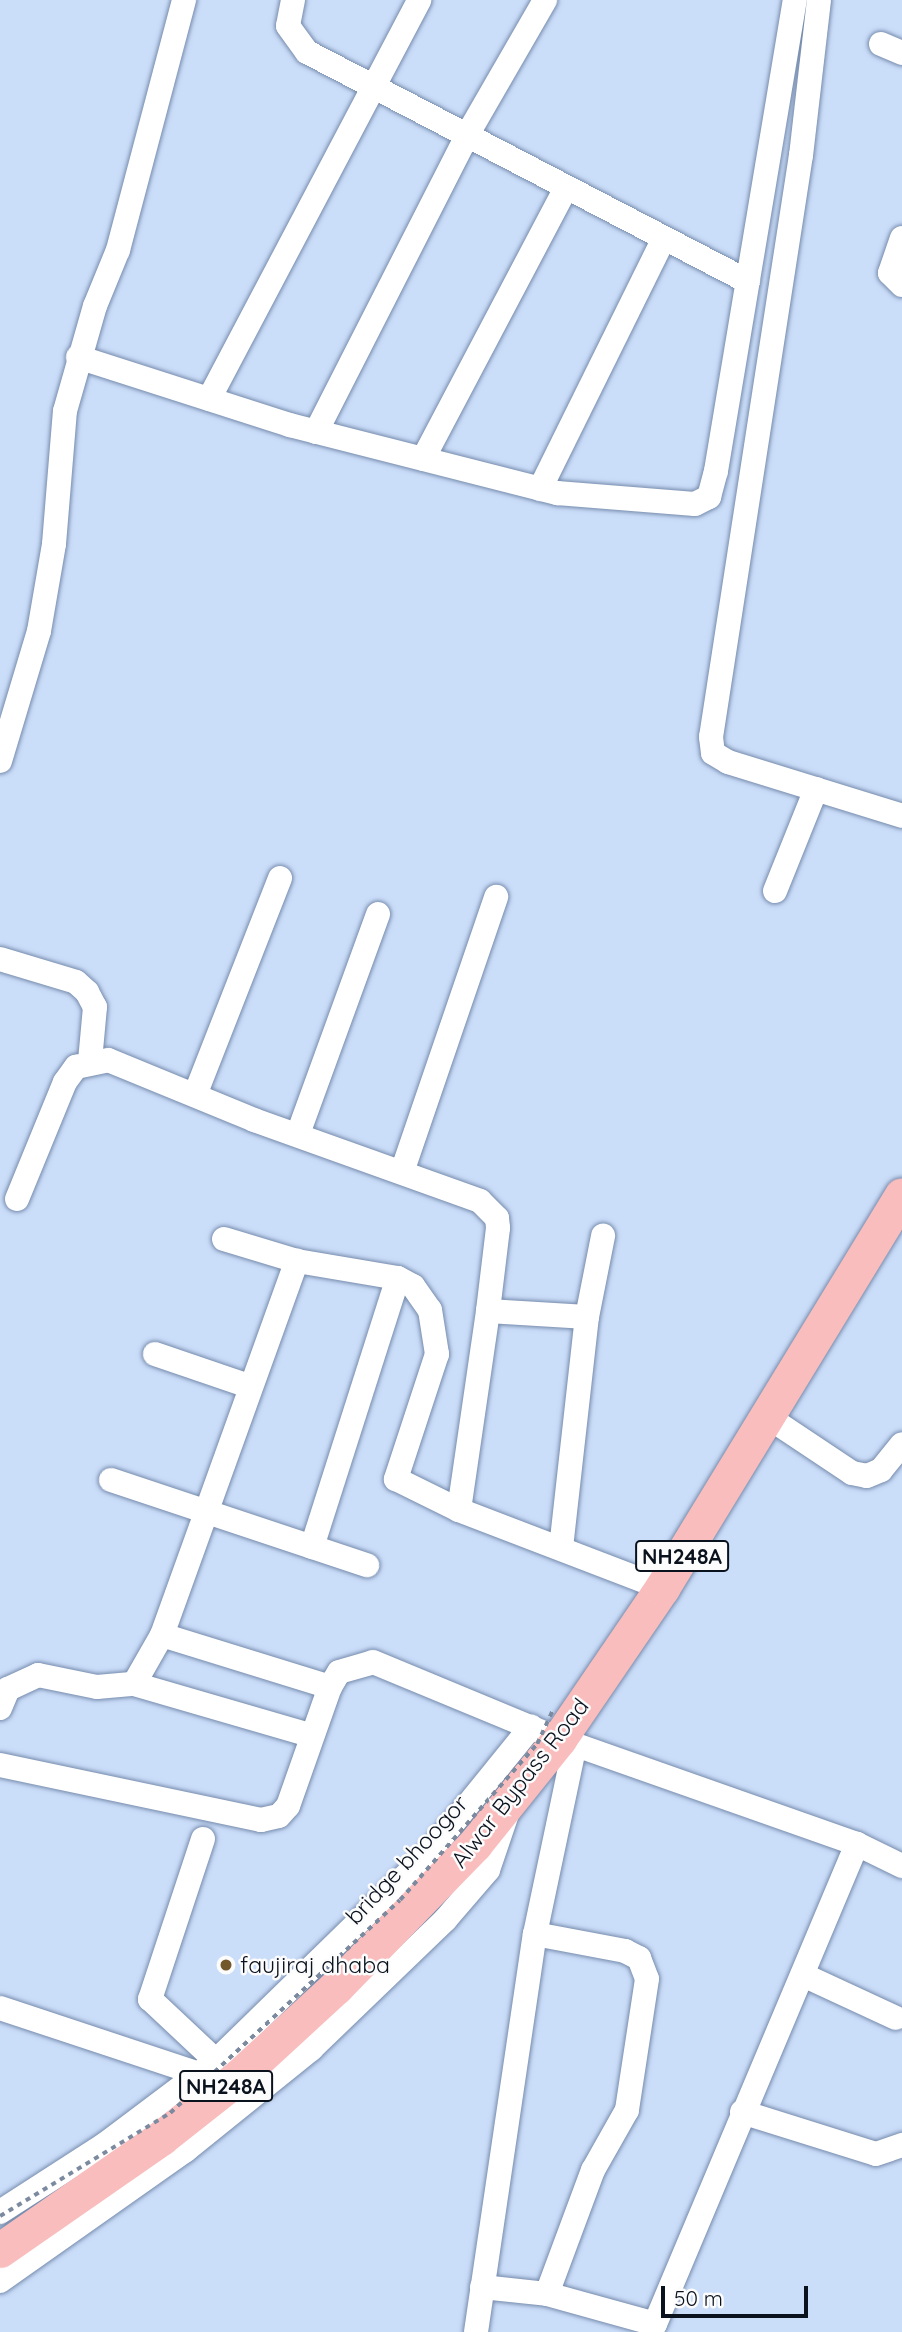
<!DOCTYPE html>
<style>
body{margin:0}
#map{position:relative;width:902px;height:2332px;overflow:hidden;background:#caddf9;font-family:Quicksand,sans-serif}
div>[style]{position:absolute}
[style*='--x']{left:calc(var(--x)*1px);top:calc(var(--y)*1px);width:calc(var(--w)*1px);rotate:calc(var(--a)*1deg)}
.roads{filter:drop-shadow(0 0 2px #768bac) drop-shadow(0 0 2px #768bac)}
.minor>*{height:24px;margin:-12px;padding:0 12px;transform-origin:12px;border-radius:12px;background:#fff}
.highway>*{height:35px;margin:-17.5px;padding:0 17.5px;transform-origin:17.5px;border-radius:17.5px;background:#fabdbd}
.path-bridge>*{height:3.5px;margin-top:-1.75px;transform-origin:0;background:repeating-linear-gradient(90deg,#7c8aa0 0 5px,transparent 0 10px)}
.dots>*{width:19px;height:19px;translate:-50% -50%;box-sizing:border-box;border:4px solid #fcfcfc;border-radius:50%}
span{translate:-50% -50%;white-space:nowrap;text-align:center;line-height:1.15;-webkit-text-stroke:5px #fcfcfc;paint-order:stroke}
.shield-label span{padding:2px 5px;background:#fcfcfc;border:2px solid;border-radius:5px;-webkit-text-stroke-width:0}
.shield-label{font-size:21px;color:#0a121e;font-weight:700}
.street-label{font-size:23px;color:#0a121e}
.poi-label{font-size:23px;color:#0a121e}
.left{translate:0 -50%;text-align:left}
.scale{position:absolute;left:661px;top:2286px;width:147px;height:32px;box-sizing:border-box;border:4px solid #0a121e;border-top:0;padding-left:9px;font-size:21px;line-height:24px;white-space:nowrap;color:#0a121e;-webkit-text-stroke:5px #fcfcfc;paint-order:stroke}
</style>
<div id="map">
<div class="roads">
<div class="minor">
<i style="--x:293;--y:0;--w:26;--a:101"></i>
<i style="--x:288;--y:26;--w:32;--a:54"></i>
<i style="--x:307;--y:52;--w:497;--a:27.5"></i>
<i style="--x:819;--y:0;--w:156;--a:96.6"></i>
<i style="--x:801;--y:155;--w:589;--a:98.79"></i>
<i style="--x:711;--y:737;--w:16;--a:83"></i>
<i style="--x:713;--y:753;--w:17;--a:31"></i>
<i style="--x:728;--y:762;--w:182;--a:17.2"></i>
<i style="--x:881;--y:44;--w:23;--a:23"></i>
<i style="--x:902;--y:238;--w:37;--a:109"></i>
<i style="--x:890;--y:273;--w:17;--a:45"></i>
<i style="--x:78;--y:357;--w:223;--a:17.8"></i>
<i style="--x:290;--y:425;--w:276;--a:14.3"></i>
<i style="--x:557;--y:493;--w:138;--a:4.6"></i>
<i style="--x:695;--y:504;--w:16;--a:-27"></i>
<i style="--x:709;--y:497;--w:27;--a:-75"></i>
<i style="--x:716;--y:471;--w:478;--a:-80.5"></i>
<i style="--x:209;--y:399;--w:451;--a:-62.2"></i>
<i style="--x:316;--y:432;--w:331;--a:-63"></i>
<i style="--x:466;--y:137;--w:158;--a:-60"></i>
<i style="--x:423;--y:459;--w:304;--a:-62.2"></i>
<i style="--x:540;--y:489;--w:278;--a:-63.7"></i>
<i style="--x:0;--y:761;--w:136;--a:-73.3"></i>
<i style="--x:39;--y:631;--w:88;--a:-80.2"></i>
<i style="--x:54;--y:544;--w:133;--a:-85.3"></i>
<i style="--x:65;--y:411;--w:109;--a:-74.1"></i>
<i style="--x:95;--y:306;--w:61;--a:-67.7"></i>
<i style="--x:118;--y:250;--w:259;--a:-75.2"></i>
<i style="--x:775;--y:891;--w:110;--a:-68.1"></i>
<i style="--x:0;--y:959;--w:79;--a:16.8"></i>
<i style="--x:76;--y:982;--w:15;--a:42"></i>
<i style="--x:87;--y:992;--w:17;--a:62"></i>
<i style="--x:95;--y:1007;--w:54;--a:95.3"></i>
<i style="--x:195;--y:1095;--w:233;--a:-68.6"></i>
<i style="--x:298;--y:1134;--w:234;--a:-70"></i>
<i style="--x:402;--y:1172;--w:291;--a:-71.1"></i>
<i style="--x:17;--y:1199;--w:126;--a:-67.7"></i>
<i style="--x:65;--y:1082;--w:19;--a:-54"></i>
<i style="--x:76;--y:1067;--w:33;--a:-12"></i>
<i style="--x:108;--y:1060;--w:158;--a:22.3"></i>
<i style="--x:254;--y:1120;--w:240;--a:19.7"></i>
<i style="--x:480;--y:1201;--w:24;--a:45"></i>
<i style="--x:497;--y:1218;--w:10;--a:84"></i>
<i style="--x:498;--y:1228;--w:84;--a:96.9"></i>
<i style="--x:488;--y:1311;--w:99;--a:3.5"></i>
<i style="--x:224;--y:1239;--w:76;--a:16.8"></i>
<i style="--x:297;--y:1261;--w:102;--a:9.6"></i>
<i style="--x:398;--y:1278;--w:17;--a:28"></i>
<i style="--x:413;--y:1286;--w:29;--a:55"></i>
<i style="--x:430;--y:1310;--w:45;--a:81"></i>
<i style="--x:437;--y:1354;--w:132;--a:108.2"></i>
<i style="--x:396;--y:1479;--w:70;--a:26.2"></i>
<i style="--x:459;--y:1510;--w:217;--a:21"></i>
<i style="--x:155;--y:1354;--w:99;--a:18.8"></i>
<i style="--x:768;--y:1417;--w:101;--a:33.7"></i>
<i style="--x:852;--y:1473;--w:15;--a:11"></i>
<i style="--x:867;--y:1476;--w:15;--a:-23"></i>
<i style="--x:881;--y:1470;--w:33;--a:-51"></i>
<i style="--x:111;--y:1480;--w:270;--a:18.4"></i>
<i style="--x:459;--y:1510;--w:201;--a:-81.7"></i>
<i style="--x:312;--y:1547;--w:282;--a:-72.3"></i>
<i style="--x:561;--y:1548;--w:232;--a:-83.6"></i>
<i style="--x:587;--y:1317;--w:83;--a:-78.8"></i>
<i style="--x:162;--y:1635;--w:176;--a:17.2"></i>
<i style="--x:134;--y:1684;--w:56;--a:-60.3"></i>
<i style="--x:162;--y:1635;--w:398;--a:-70.2"></i>
<i style="--x:0;--y:1708;--w:21;--a:-67"></i>
<i style="--x:8;--y:1689;--w:33;--a:-25"></i>
<i style="--x:38;--y:1675;--w:60;--a:11.5"></i>
<i style="--x:97;--y:1687;--w:37;--a:-5"></i>
<i style="--x:134;--y:1684;--w:182;--a:16.2"></i>
<i style="--x:0;--y:1765;--w:267;--a:11.9"></i>
<i style="--x:261;--y:1820;--w:18;--a:-13"></i>
<i style="--x:279;--y:1816;--w:13;--a:-48"></i>
<i style="--x:288;--y:1806;--w:126;--a:-70.6"></i>
<i style="--x:330;--y:1687;--w:17;--a:-59"></i>
<i style="--x:339;--y:1672;--w:35;--a:-16"></i>
<i style="--x:373;--y:1662;--w:201;--a:22.5"></i>
<i style="--x:559;--y:1739;--w:316;--a:19.4"></i>
<i style="--x:857;--y:1844;--w:50;--a:26.1"></i>
<i style="--x:203;--y:1839;--w:169;--a:108.3"></i>
<i style="--x:150;--y:1999;--w:91;--a:43.2"></i>
<i style="--x:535;--y:1934;--w:92;--a:10.7"></i>
<i style="--x:625;--y:1951;--w:16;--a:27"></i>
<i style="--x:639;--y:1958;--w:22;--a:69"></i>
<i style="--x:647;--y:1979;--w:133;--a:98.7"></i>
<i style="--x:627;--y:2110;--w:69;--a:119.5"></i>
<i style="--x:593;--y:2170;--w:132;--a:110.4"></i>
<i style="--x:803;--y:1975;--w:102;--a:24.8"></i>
<i style="--x:0;--y:2008;--w:211;--a:18.3"></i>
<i style="--x:742;--y:2112;--w:140;--a:17.4"></i>
<i style="--x:876;--y:2154;--w:28;--a:-19"></i>
<i style="--x:0;--y:2212;--w:124;--a:-32.8"></i>
<i style="--x:104;--y:2145;--w:140;--a:-36.9"></i>
<i style="--x:216;--y:2061;--w:296;--a:-44.3"></i>
<i style="--x:428;--y:1854;--w:164;--a:-51"></i>
<i style="--x:0;--y:2281;--w:228;--a:-35.2"></i>
<i style="--x:186;--y:2150;--w:161;--a:-38.9"></i>
<i style="--x:311;--y:2049;--w:186;--a:-43.9"></i>
<i style="--x:445;--y:1920;--w:66;--a:-49.3"></i>
<i style="--x:488;--y:1870;--w:59;--a:-71.3"></i>
<i style="--x:482;--y:2287;--w:65;--a:6.1"></i>
<i style="--x:547;--y:2294;--w:112;--a:15.5"></i>
<i style="--x:655;--y:2324;--w:521;--a:-67.18"></i>
<i style="--x:476;--y:2332;--w:402;--a:-81.6"></i>
<i style="--x:535;--y:1934;--w:193;--a:-78.1"></i>
</div>
<div class="highway">
<i style="--x:0;--y:2250;--w:196;--a:-34.8"></i>
<i style="--x:161;--y:2138;--w:97;--a:-38.3"></i>
<i style="--x:237;--y:2078;--w:134;--a:-42.6"></i>
<i style="--x:336;--y:1987;--w:199;--a:-45.8"></i>
<i style="--x:475;--y:1844;--w:134;--a:-51.3"></i>
<i style="--x:559;--y:1739;--w:183;--a:-55.7"></i>
<i style="--x:662;--y:1588;--w:460;--a:-58.6"></i>
</div>
</div>
<div class="path-bridge">
<i style="--x:0;--y:2216;--w:199;--a:-31.2"></i>
<i style="--x:170;--y:2113;--w:313;--a:-42.8"></i>
<i style="--x:400;--y:1900;--w:208;--a:-48.7"></i>
<i style="--x:537;--y:1744;--w:38;--a:-65"></i>
</div>
<div class="dots">
<i style="left:226px;top:1965px;background:#73582b"></i>
</div>
<div class="shield-label">
<span style="left:682px;top:1556px">NH248A</span>
<span style="left:226px;top:2086px">NH248A</span>
</div>
<div class="street-label">
<span style="left:520px;top:1783px;rotate:-52deg">Alwar Bypass Road</span>
<span style="left:407px;top:1860px;rotate:-47deg">bridge bhoogor</span>
</div>
<div class="poi-label">
<span class="left" style="left:240px;top:1965px">faujiraj dhaba</span>
</div>
<div class="scale">50 m</div>
</div>
